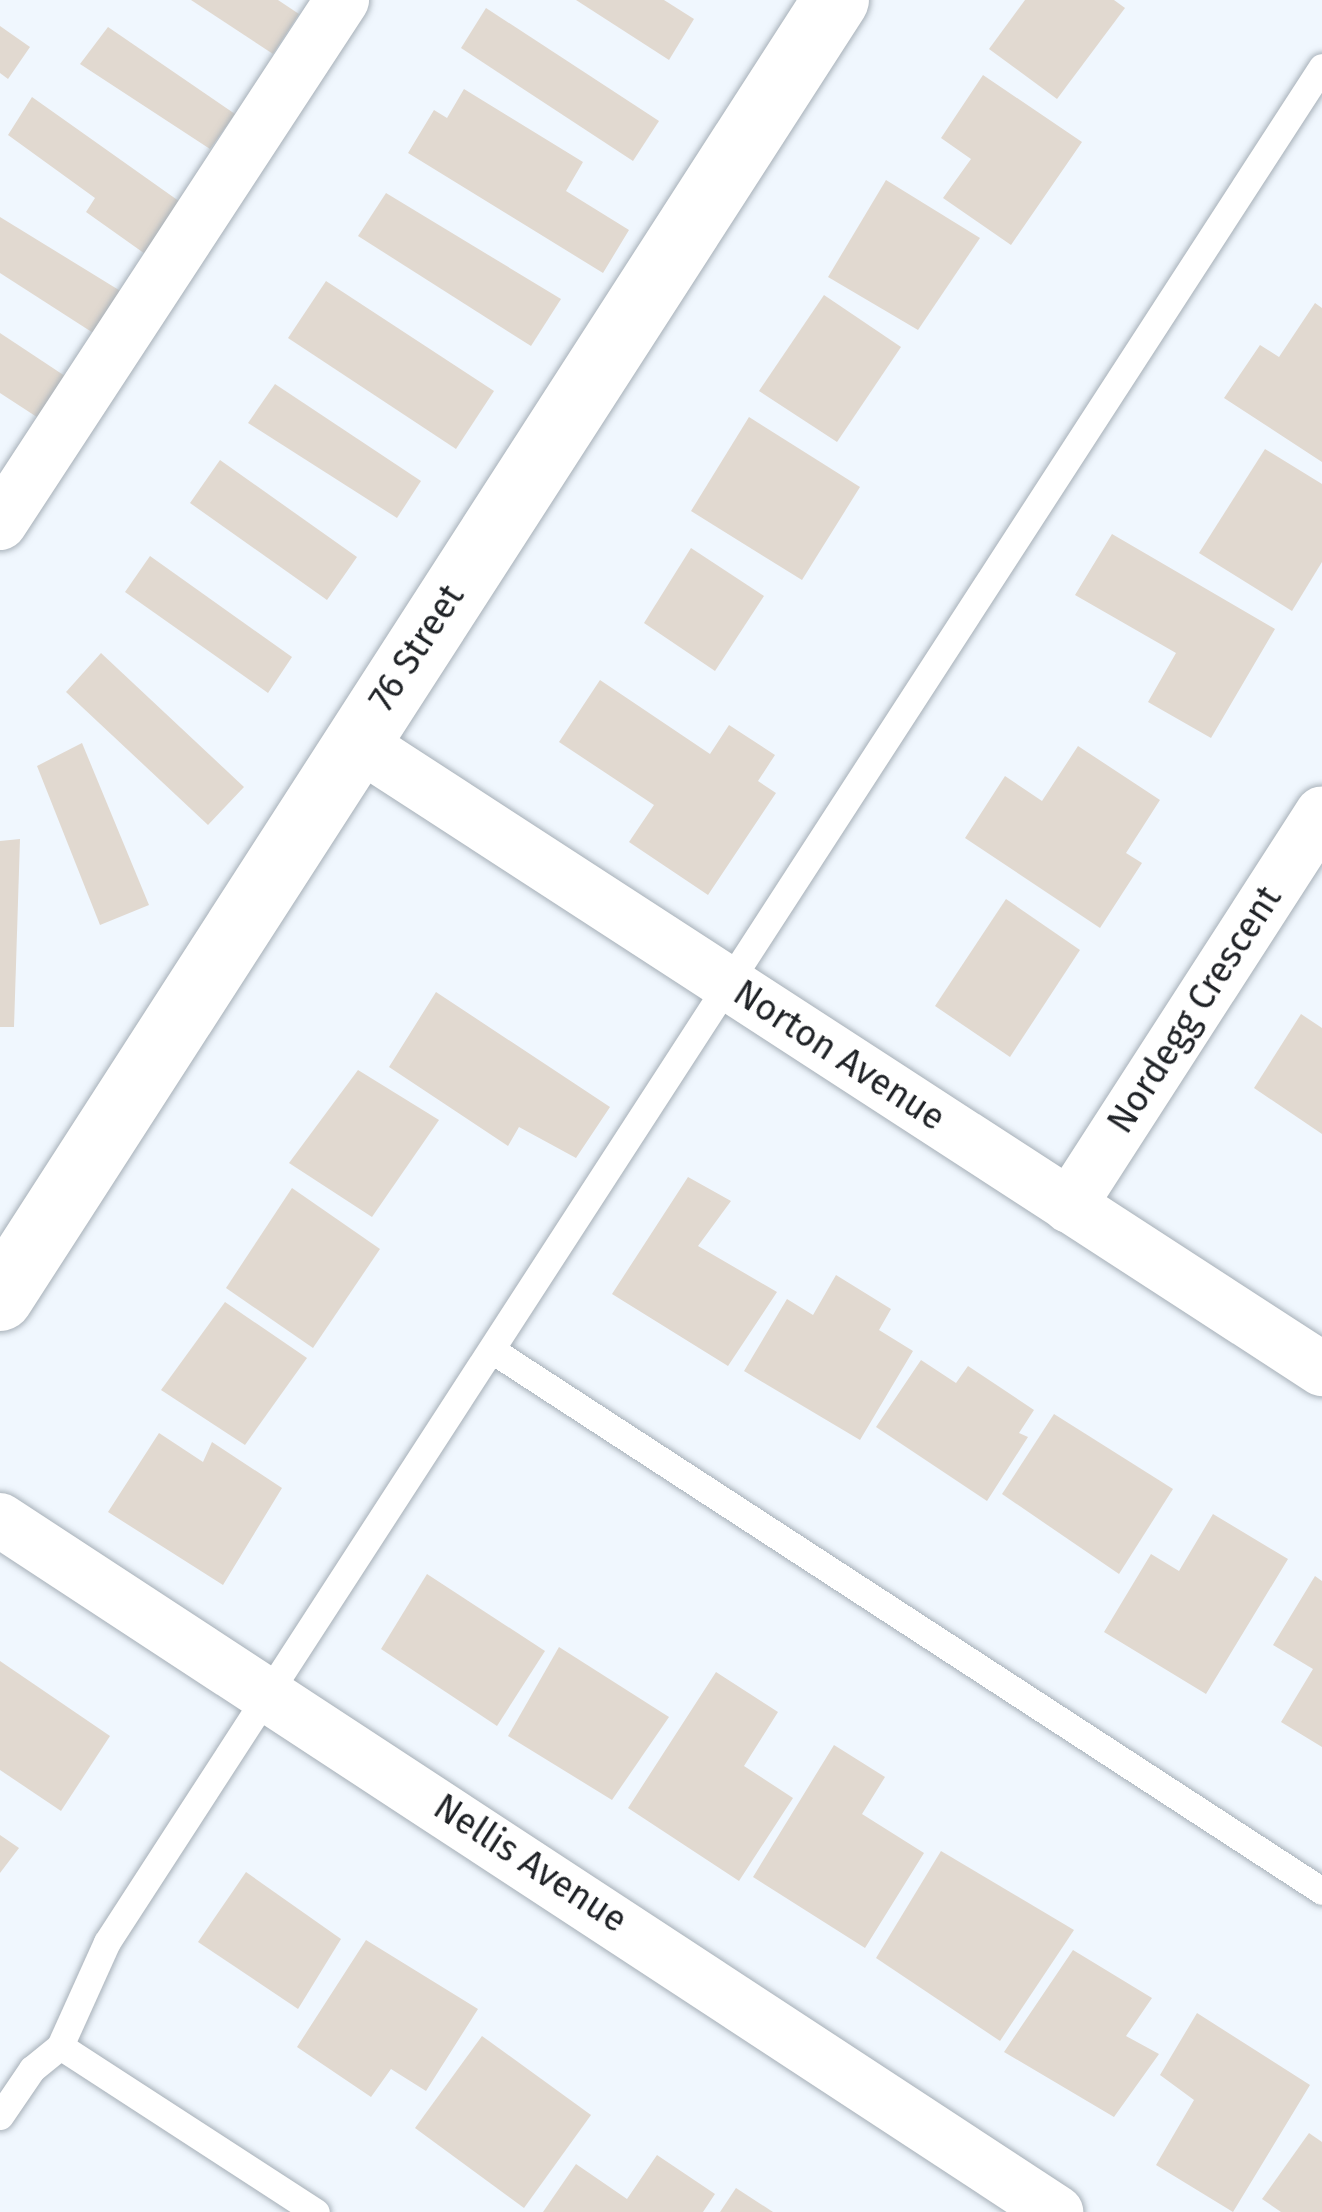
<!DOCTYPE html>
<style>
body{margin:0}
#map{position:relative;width:1322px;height:2212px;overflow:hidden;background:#f0f7fe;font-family:"Fira Sans",sans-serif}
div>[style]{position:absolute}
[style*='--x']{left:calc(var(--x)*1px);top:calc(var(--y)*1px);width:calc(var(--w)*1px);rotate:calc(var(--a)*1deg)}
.building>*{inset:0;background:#e1d9d0}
.roads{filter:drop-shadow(0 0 3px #a7b0b8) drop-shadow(0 0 3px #a7b0b8)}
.service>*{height:27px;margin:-13.5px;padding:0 13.5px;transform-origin:13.5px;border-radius:13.5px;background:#fff}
.minor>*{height:54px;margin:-27px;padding:0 27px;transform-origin:27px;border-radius:27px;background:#fff}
.tertiary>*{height:66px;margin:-33px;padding:0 33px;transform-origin:33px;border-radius:33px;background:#fff}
span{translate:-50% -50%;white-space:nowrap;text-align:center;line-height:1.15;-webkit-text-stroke:12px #fff;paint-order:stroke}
.street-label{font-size:36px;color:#202327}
</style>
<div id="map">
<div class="building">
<i style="clip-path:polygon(191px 0,278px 0,299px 14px,273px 54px)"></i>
<i style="clip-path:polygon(576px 0,664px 0,694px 19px,669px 60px)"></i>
<i style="clip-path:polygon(1025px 0,1114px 0,1125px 8px,1057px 99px,989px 49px)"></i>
<i style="clip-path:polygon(486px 8px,659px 121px,633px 161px,461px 48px)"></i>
<i style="clip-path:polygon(0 26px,30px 47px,8px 79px,0 73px)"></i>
<i style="clip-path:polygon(108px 27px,235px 114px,210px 149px,80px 64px)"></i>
<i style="clip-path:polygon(983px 75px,1082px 142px,1011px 245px,943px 198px,971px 159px,941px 138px)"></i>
<i style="clip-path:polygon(464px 89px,583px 162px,566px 191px,629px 230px,603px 273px,408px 153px,434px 110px,447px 118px)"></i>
<i style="clip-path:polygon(32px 97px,183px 204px,148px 256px,86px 212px,95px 198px,8px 135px)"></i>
<i style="clip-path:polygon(886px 180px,980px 238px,918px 330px,828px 277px)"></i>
<i style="clip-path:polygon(386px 193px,561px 299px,531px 346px,358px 236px)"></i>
<i style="clip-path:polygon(0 217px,127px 295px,101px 338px,0 273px)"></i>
<i style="clip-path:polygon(326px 281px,494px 391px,456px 449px,288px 338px)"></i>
<i style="clip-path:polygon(824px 295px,901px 347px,837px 442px,759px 391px)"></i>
<i style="clip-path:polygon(1315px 303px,1322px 308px,1322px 462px,1224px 398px,1260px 345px,1279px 357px)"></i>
<i style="clip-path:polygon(0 333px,74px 382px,43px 421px,0 393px)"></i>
<i style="clip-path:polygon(275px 384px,421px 481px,397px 518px,248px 423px)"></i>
<i style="clip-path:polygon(749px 417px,860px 487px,802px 580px,691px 511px)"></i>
<i style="clip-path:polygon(1265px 449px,1322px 484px,1322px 562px,1292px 611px,1199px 553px)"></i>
<i style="clip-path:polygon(220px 460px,357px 557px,327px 600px,190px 503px)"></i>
<i style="clip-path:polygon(1112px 534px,1275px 629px,1211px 738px,1148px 702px,1176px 653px,1075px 595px)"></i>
<i style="clip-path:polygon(691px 548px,764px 596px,715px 671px,644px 623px)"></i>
<i style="clip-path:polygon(150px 556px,292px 657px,268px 693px,125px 592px)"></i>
<i style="clip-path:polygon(101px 653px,244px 787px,208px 825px,66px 692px)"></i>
<i style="clip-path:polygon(600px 680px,710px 754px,729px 725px,775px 755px,758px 781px,776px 793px,708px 895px,629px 842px,654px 805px,559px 742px)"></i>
<i style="clip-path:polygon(82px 743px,149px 905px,100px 925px,37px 766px)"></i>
<i style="clip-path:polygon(1078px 746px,1160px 800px,1126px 853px,1142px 863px,1100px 928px,965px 838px,1005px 776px,1042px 801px)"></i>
<i style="clip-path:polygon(20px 839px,14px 1027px,0 1027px,0 841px)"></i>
<i style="clip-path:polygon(1006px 899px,1080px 950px,1010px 1057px,935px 1006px)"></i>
<i style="clip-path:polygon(436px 992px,610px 1107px,576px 1158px,519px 1127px,508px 1146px,389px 1067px)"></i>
<i style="clip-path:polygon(1301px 1014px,1322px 1028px,1322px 1134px,1254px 1088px)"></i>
<i style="clip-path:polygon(358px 1070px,439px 1120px,372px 1217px,289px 1163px)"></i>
<i style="clip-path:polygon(688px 1177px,731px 1201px,698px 1246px,777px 1292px,728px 1366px,612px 1294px)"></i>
<i style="clip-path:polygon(292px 1188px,380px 1249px,313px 1348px,226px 1288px)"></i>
<i style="clip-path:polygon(836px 1275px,891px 1309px,879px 1330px,913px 1351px,860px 1440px,744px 1371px,787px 1299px,813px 1315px)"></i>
<i style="clip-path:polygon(225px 1302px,307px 1358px,245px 1445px,161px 1390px)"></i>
<i style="clip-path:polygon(921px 1360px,956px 1383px,968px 1366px,1034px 1410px,1019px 1433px,1028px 1437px,987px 1501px,876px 1427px)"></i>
<i style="clip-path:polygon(1054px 1414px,1173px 1489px,1119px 1574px,1002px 1494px)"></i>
<i style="clip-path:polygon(159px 1433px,203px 1462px,212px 1442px,282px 1488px,223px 1585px,108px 1512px)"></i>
<i style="clip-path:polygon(1213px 1514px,1288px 1559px,1206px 1694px,1104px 1632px,1151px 1554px,1179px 1571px)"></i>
<i style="clip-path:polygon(427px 1574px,545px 1651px,497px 1726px,381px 1649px)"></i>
<i style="clip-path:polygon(1315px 1576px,1322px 1581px,1322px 1747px,1281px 1722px,1313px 1669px,1273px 1645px)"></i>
<i style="clip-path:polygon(559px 1647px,669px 1717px,612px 1800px,508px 1736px)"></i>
<i style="clip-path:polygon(0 1661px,110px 1736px,61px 1811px,0 1770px)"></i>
<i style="clip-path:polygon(716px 1672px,778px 1712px,744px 1766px,793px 1798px,739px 1881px,628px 1808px)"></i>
<i style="clip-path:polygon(834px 1745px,885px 1777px,862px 1814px,924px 1853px,865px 1948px,753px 1877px)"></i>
<i style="clip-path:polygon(0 1835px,19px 1848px,0 1873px)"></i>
<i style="clip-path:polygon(941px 1851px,1074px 1930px,1000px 2041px,876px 1958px)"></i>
<i style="clip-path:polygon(246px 1872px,341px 1939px,298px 2009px,198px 1942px)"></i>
<i style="clip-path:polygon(366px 1940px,478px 2009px,426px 2091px,391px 2069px,371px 2097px,297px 2047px)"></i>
<i style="clip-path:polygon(1073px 1950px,1152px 1998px,1126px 2036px,1159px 2054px,1114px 2117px,1004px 2052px)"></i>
<i style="clip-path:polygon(1197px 2013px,1310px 2085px,1233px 2212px,1156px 2165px,1194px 2100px,1160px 2075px)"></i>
<i style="clip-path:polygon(482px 2036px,591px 2115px,524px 2208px,415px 2128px)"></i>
<i style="clip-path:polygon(1309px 2133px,1322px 2142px,1322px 2212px,1281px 2212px,1262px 2199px)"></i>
<i style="clip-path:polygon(657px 2155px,715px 2194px,703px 2212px,543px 2212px,576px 2164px,627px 2199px)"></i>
<i style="clip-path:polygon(736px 2188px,773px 2212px,720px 2212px)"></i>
</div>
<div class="roads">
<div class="service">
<i style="--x:495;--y:1352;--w:987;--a:33.09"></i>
<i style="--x:60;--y:2046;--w:305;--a:33"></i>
<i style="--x:0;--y:2116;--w:57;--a:-55.8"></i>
<i style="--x:32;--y:2069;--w:36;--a:-39"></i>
<i style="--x:60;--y:2046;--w:114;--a:-65.7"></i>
<i style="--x:107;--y:1942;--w:2234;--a:-57.06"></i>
</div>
<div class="minor">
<i style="--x:0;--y:523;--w:625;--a:-56.82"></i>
<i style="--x:356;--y:742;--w:1152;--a:32.99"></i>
<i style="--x:1069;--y:1206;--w:467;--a:-57.2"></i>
<i style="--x:0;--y:1520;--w:1263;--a:33.24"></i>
</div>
<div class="tertiary">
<i style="--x:0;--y:1298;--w:1544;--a:-57.22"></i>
</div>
</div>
<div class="street-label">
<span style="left:417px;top:648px;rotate:-57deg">76 Street</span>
<span style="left:1195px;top:1010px;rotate:-57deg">Nordegg Crescent</span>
<span style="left:839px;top:1056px;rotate:33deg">Norton Avenue</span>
<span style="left:530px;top:1864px;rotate:33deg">Nellis Avenue</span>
</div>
</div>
